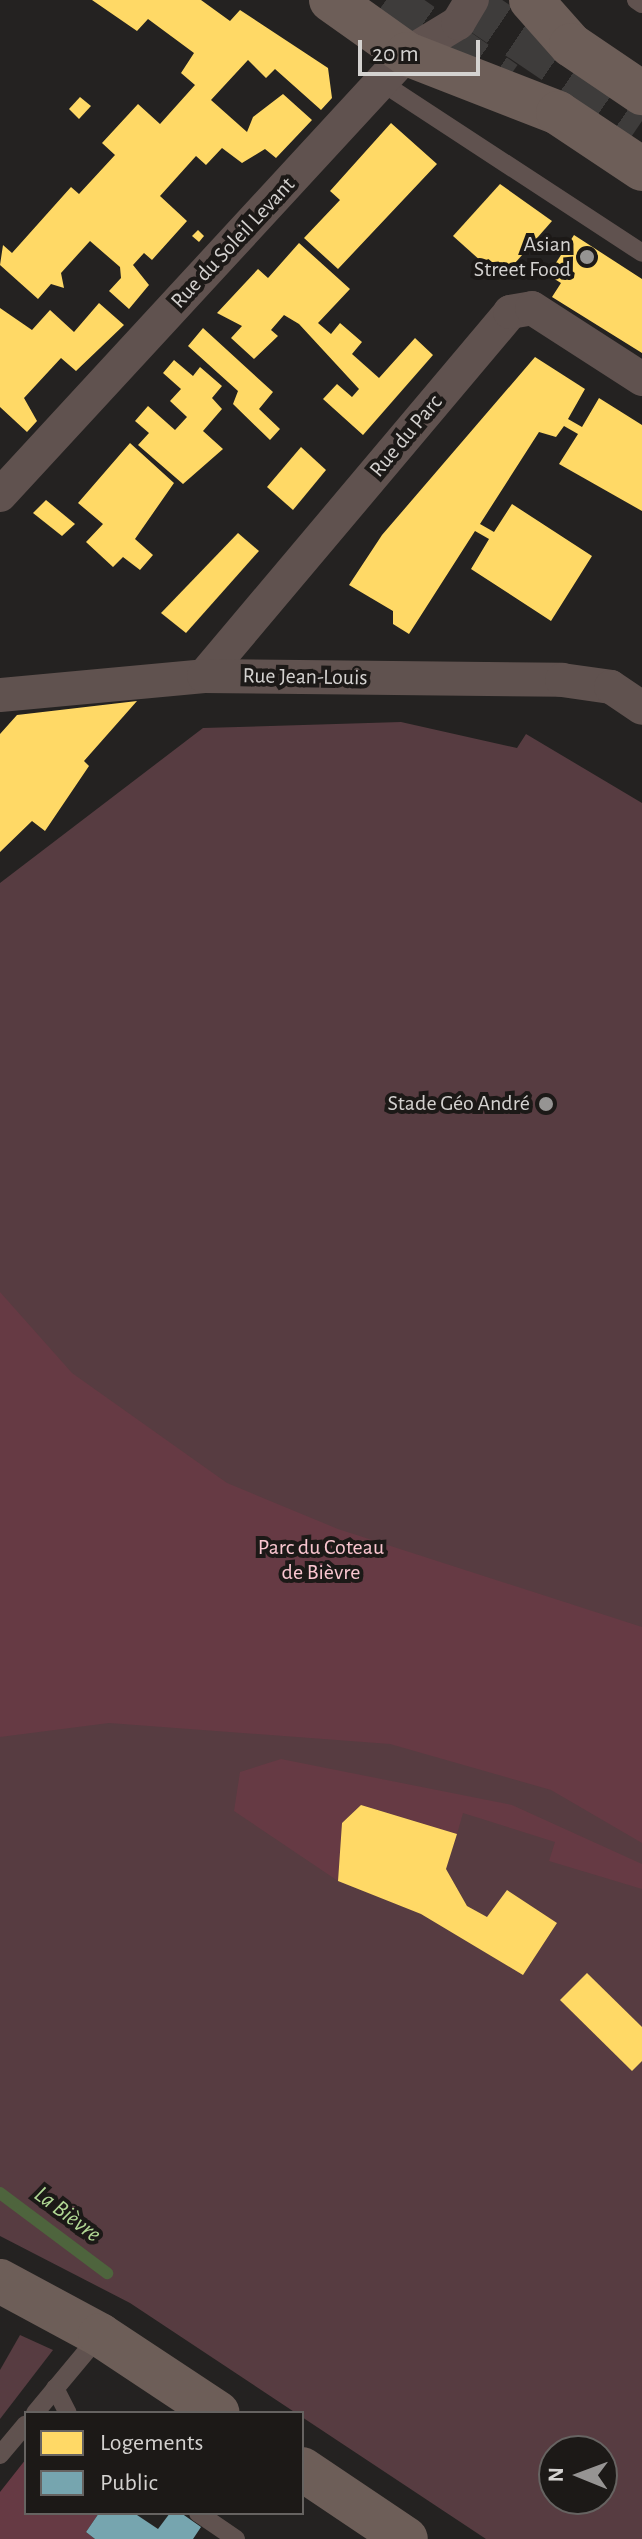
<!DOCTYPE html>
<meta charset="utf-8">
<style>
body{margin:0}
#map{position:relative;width:642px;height:2539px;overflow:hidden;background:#242221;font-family:"Alegreya Sans",sans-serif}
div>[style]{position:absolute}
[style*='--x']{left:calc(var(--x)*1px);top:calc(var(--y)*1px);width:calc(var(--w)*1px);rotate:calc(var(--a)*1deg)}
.green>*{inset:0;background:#573c41}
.forest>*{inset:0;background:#663a44}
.homes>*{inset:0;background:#ffd966}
.public>*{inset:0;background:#76a5af}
.stream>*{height:12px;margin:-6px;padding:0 6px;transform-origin:6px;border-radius:6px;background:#4e643d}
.highway-tunnel>*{height:44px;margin-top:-22px;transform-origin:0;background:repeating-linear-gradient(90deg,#3e3c3b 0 44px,transparent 0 66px)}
.lane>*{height:18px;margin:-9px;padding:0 9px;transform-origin:9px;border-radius:9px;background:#60524f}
.street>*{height:34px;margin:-17px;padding:0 17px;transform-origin:17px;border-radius:17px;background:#60524f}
.secondary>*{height:44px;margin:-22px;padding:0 22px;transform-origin:22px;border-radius:22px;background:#6d5e58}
.dots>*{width:22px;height:22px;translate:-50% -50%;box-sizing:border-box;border:4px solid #1c1917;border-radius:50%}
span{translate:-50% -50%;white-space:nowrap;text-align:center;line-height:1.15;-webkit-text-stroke:8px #1c1917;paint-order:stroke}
.street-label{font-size:22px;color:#d4d2d0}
.poi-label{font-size:22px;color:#d4d2d0}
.right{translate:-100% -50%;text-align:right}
.park-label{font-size:22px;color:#fac6d0}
.water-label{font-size:24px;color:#b1d894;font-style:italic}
.legend{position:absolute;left:24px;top:2411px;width:280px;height:104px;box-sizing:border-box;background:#1c1917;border:2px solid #666361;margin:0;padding:10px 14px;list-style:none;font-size:24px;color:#d4d2d0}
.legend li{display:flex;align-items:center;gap:16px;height:40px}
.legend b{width:40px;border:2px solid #666361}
.north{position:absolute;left:538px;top:2435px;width:80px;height:80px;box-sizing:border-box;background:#1c1917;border:2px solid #666361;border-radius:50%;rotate:271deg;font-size:22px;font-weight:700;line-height:32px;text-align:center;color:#d4d2d0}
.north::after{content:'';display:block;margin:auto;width:28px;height:36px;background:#969493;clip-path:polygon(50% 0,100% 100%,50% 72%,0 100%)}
.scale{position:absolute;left:358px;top:40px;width:122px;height:36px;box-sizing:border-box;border:4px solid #d4d2d0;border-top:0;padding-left:10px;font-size:24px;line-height:28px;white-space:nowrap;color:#d4d2d0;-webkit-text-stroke:6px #1c1917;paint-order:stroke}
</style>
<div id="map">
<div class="green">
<i style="clip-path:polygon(evenodd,401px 722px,517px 748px,526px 734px,642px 803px,642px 2539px,486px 2539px,130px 2303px,0 2236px,0 883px,203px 728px,401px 722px,554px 2451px,602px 2451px,602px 2499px,554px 2499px,554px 2451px)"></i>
<i style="clip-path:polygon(20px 2335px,53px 2350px,0 2419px,0 2370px)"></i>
</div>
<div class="forest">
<i style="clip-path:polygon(0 1292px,72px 1373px,227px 1483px,338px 1529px,642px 1627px,642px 1843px,551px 1790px,390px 1744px,109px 1723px,0 1737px)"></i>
<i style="clip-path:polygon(281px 1759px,512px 1805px,642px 1864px,642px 1889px,549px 1861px,555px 1842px,463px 1813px,457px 1834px,361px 1805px,342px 1823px,338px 1881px,234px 1811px,240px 1772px)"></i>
<i style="clip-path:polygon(26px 2459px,26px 2513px,99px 2513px,86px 2532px,95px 2539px,0 2539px,0 2492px)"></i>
</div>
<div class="homes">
<i style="clip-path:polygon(92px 0,201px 0,230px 21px,240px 10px,328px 68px,332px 98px,321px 110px,275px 69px,266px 78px,248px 60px,211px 100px,247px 132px,253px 117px,283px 94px,312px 120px,276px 158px,265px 149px,242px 163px,222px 148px,206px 165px,196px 156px,160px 196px,187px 221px,152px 260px,144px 253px,133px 265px,149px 285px,129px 309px,109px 291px,121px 278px,120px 267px,90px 241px,61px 273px,64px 288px,51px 284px,38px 299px,0 265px,3px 245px,12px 253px,71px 187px,79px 194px,115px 155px,102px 143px,138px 104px,160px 124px,195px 85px,181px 73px,194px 53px,148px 19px,137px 31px)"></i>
<i style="clip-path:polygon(80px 97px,91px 106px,79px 119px,69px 109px)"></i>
<i style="clip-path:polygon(391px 123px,437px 164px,338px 269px,304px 238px,340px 200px,330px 191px)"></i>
<i style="clip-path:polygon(500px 184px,552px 221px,501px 279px,453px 236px)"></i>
<i style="clip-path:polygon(198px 230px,204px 236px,199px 242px,192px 236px)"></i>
<i style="clip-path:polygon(574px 235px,642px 279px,642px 353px,552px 297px,561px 283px,548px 275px)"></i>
<i style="clip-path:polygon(299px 243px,350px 289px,318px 323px,331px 334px,340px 323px,362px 342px,352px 354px,379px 378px,415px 338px,433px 355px,363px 435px,323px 399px,337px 384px,352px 397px,359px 389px,299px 324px,284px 315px,271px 330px,278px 336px,254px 359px,231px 338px,242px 326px,217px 313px,258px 269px,268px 278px)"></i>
<i style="clip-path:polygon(99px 303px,124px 325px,76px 371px,61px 358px,24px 398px,37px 421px,27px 432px,0 407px,0 308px,32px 330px,50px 310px,74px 332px)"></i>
<i style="clip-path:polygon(203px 328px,273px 392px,259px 409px,280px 429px,270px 440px,233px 404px,238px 391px,188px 346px)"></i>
<i style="clip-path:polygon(535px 357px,585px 389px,568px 419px,582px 427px,599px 398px,642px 425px,642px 511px,559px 464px,578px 434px,564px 426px,556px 437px,539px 432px,480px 524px,494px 532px,512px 504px,592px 556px,551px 621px,471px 569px,489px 539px,475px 531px,409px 634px,393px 624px,393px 611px,349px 585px,382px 535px)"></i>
<i style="clip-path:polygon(174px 360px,193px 376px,200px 367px,222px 386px,212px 398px,222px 409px,203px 431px,223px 449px,183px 484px,138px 445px,149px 433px,135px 421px,148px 406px,175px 430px,187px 417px,170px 401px,181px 389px,163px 373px)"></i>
<i style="clip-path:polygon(130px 443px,174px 483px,135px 539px,153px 555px,140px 570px,123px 557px,113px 567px,86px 542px,103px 524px,78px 503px)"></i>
<i style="clip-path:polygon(301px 447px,326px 470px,293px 510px,267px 487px)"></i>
<i style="clip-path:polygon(46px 500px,75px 524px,62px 536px,33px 513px)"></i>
<i style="clip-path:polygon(238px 533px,259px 551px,186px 633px,161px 613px)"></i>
<i style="clip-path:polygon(137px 701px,84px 761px,89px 766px,45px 831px,32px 821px,0 852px,0 734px,17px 715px)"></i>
<i style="clip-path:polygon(361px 1805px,457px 1834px,446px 1869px,467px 1906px,487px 1917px,507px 1890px,557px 1923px,523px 1975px,421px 1914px,338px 1881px,342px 1823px)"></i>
<i style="clip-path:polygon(587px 1973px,642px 2027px,642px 2061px,632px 2071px,560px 2000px)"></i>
</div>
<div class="public">
<i style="clip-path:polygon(99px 2513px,134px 2513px,158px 2529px,170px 2513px,181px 2513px,201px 2527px,193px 2539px,95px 2539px,86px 2532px)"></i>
</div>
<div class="stream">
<i style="--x:0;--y:2193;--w:134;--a:36.8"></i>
</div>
<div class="highway-tunnel">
<i style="--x:386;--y:0;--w:145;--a:34.9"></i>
<i style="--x:463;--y:0;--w:216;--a:34.1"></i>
</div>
<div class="lane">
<i style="--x:636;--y:0;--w:7;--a:34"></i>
<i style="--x:381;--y:82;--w:312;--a:33.2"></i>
<i style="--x:55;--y:2388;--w:28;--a:63"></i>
<i style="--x:35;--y:2413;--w:102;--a:-50.2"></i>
<i style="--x:0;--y:2455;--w:40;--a:-50"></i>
<i style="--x:198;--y:2513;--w:46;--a:34.4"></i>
</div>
<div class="street">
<i style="--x:0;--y:495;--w:600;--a:-47.3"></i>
<i style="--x:407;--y:54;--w:60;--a:-31.3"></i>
<i style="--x:458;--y:23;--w:27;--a:-59"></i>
<i style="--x:204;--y:676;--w:476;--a:-49.9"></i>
<i style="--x:510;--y:312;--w:22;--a:-10"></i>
<i style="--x:532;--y:308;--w:131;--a:32.8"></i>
<i style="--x:0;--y:695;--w:205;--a:-5.3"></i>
<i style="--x:204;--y:676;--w:358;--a:0.6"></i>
<i style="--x:562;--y:680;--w:49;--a:8.1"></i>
<i style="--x:611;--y:687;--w:37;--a:34"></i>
</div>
<div class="secondary">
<i style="--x:331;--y:0;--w:93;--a:35.4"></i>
<i style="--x:407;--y:54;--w:162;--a:21.3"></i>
<i style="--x:558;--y:113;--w:101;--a:33.7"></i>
<i style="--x:531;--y:0;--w:60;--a:48.4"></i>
<i style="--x:571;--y:45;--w:86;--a:34.1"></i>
<i style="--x:0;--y:2281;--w:114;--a:28.4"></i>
<i style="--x:100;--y:2335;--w:141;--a:33.5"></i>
<i style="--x:302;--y:2469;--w:125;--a:33.9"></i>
</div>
<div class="dots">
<i style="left:587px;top:257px;background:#969493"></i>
<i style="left:546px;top:1104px;background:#969493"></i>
</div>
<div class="street-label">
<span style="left:233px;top:243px;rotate:-47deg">Rue du Soleil Levant</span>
<span style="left:406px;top:436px;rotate:-50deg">Rue du Parc</span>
<span style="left:305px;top:677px;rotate:1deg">Rue Jean-Louis</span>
</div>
<div class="poi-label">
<span class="right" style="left:571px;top:257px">Asian<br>Street Food</span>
<span class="right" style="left:530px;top:1104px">Stade Géo André</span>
</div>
<div class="park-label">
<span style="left:321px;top:1560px">Parc du Coteau<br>de Bièvre</span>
</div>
<div class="water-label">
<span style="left:67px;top:2215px;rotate:37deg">La Bièvre</span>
</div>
<ul class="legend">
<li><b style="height:22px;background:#ffd966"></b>Logements</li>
<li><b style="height:22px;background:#76a5af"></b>Public</li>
</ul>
<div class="north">N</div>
<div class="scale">20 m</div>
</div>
